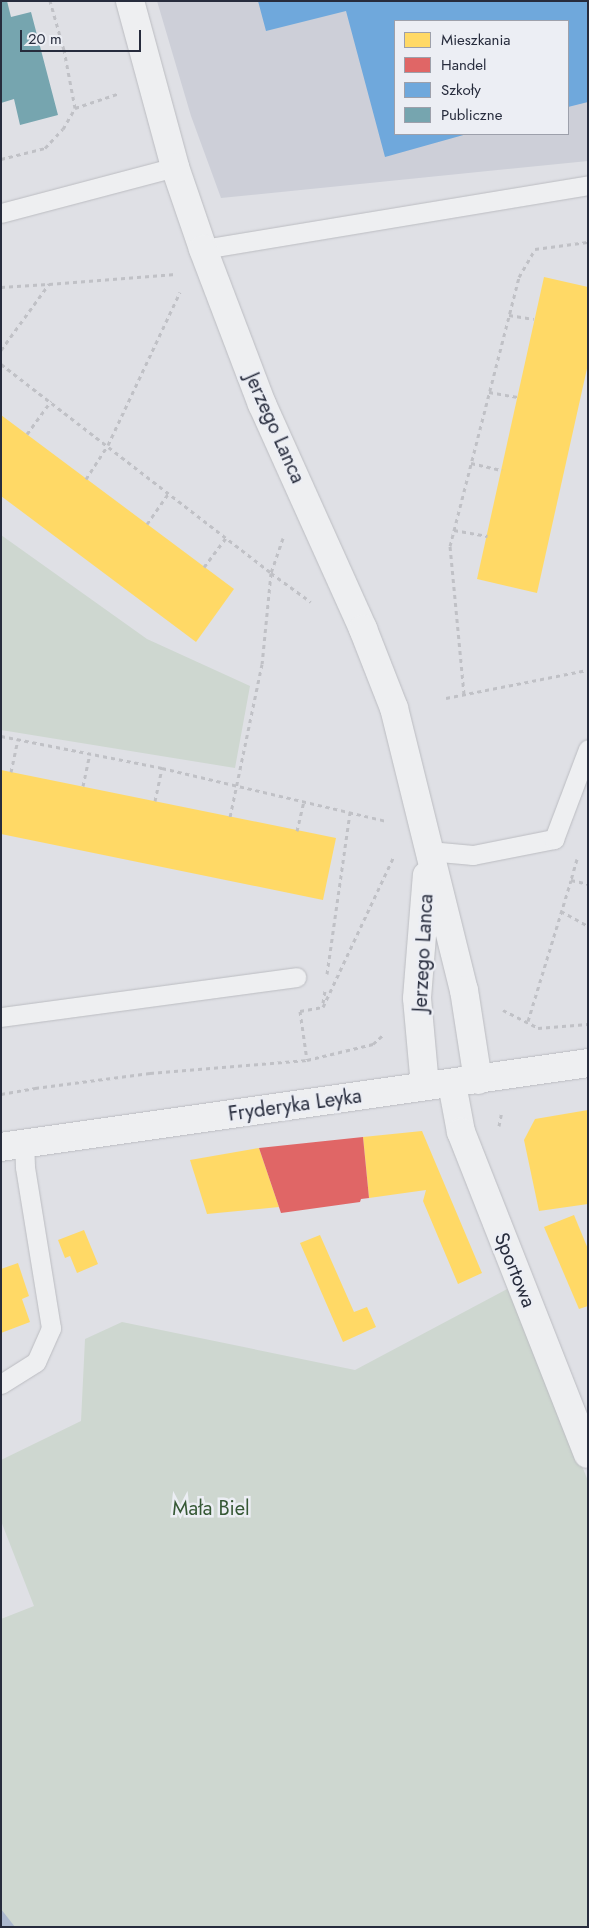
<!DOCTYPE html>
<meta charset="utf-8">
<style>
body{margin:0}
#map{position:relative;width:589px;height:1928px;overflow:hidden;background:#dfe0e5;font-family:Jost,sans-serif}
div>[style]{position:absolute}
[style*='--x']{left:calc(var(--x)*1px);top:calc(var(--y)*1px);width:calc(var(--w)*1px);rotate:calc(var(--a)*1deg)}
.built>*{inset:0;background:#cdcfd8}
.green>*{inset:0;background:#ced7d0}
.water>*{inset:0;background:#adb9cf}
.homes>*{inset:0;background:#ffd966}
.shops>*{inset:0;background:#e06666}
.schools>*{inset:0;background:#6fa8dc}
.public>*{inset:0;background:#76a5af}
.path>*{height:3px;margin-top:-1.5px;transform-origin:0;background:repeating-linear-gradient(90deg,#c0c1c6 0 4px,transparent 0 8px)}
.roads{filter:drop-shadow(0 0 1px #bbbcc1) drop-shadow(0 0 1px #bbbcc1)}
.service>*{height:19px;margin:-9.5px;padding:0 9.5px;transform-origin:9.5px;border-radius:9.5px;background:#eeeff1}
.minor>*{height:28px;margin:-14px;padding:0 14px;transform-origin:14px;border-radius:14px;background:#eeeff1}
.tertiary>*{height:28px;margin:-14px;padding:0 14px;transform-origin:14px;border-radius:14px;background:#eeeff1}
span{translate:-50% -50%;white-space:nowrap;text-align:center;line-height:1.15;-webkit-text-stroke:5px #eceef4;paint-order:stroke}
.street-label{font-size:20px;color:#272c3d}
.park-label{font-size:20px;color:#365835}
.frame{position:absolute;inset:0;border:2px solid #272c3d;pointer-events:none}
.legend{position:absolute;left:394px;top:20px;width:175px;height:115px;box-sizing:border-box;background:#eceef4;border:1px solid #9da0ab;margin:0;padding:6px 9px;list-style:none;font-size:15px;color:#272c3d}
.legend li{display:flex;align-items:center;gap:10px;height:25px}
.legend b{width:25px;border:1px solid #9da0ab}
.scale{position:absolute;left:20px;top:30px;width:121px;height:22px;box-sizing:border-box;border:2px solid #272c3d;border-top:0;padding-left:6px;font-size:15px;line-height:18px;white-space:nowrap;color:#272c3d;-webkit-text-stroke:4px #eceef4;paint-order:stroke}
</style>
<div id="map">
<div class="built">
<i style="clip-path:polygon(evenodd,157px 1px,588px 1px,588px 161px,221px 198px,191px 116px,157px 1px,395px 21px,568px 21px,568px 134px,395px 134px,395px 21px)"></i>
</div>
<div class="green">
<i style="clip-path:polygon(1px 535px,147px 639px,250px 686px,235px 768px,1px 730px)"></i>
<i style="clip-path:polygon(511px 1287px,588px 1481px,588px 1927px,1px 1927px,1px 1619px,34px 1606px,1px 1521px,1px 1460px,81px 1421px,85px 1339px,122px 1322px,355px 1370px)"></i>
</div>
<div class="water">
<i style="clip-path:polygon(1px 1909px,15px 1927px,1px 1927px)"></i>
</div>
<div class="homes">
<i style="clip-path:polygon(544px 277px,588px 287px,588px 364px,537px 593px,477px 579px)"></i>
<i style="clip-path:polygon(1px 415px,234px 589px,196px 642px,1px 496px)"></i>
<i style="clip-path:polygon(1px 770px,336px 838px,323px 900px,1px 834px)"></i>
<i style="clip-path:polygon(588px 1110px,588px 1204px,539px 1211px,524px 1140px,535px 1119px)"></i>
<i style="clip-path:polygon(422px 1131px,482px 1273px,458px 1284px,423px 1201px,426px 1190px,369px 1198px,363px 1137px)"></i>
<i style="clip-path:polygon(259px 1148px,279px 1207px,207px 1214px,190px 1160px)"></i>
<i style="clip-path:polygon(574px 1215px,588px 1249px,588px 1306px,579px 1309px,544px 1227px)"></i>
<i style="clip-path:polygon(84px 1230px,98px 1264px,77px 1273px,70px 1256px,65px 1258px,58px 1240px)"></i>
<i style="clip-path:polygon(320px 1235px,354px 1312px,367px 1307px,376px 1327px,343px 1342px,300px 1243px)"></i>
<i style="clip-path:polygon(18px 1263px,29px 1296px,22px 1299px,30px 1322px,1px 1333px,1px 1269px)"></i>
</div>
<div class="shops">
<i style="clip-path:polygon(363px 1137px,369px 1198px,361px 1199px,360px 1202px,281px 1213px,259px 1148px)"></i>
</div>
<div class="schools">
<i style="clip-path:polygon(258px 1px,588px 1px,588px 102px,568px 107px,568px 21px,395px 21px,395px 134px,467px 134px,385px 157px,346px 11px,266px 31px)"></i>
</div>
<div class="public">
<i style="clip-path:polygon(1px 1px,7px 1px,11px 17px,31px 12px,58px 115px,20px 125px,14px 99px,1px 103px)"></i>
</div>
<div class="path">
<i style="--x:75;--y:108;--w:47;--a:-18.4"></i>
<i style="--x:1;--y:159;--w:45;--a:-14"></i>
<i style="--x:45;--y:148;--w:26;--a:-47"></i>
<i style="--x:63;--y:129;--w:24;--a:-60"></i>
<i style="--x:75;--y:108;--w:59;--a:-100.7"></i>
<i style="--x:64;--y:50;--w:51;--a:-105.9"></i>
<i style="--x:1;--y:287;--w:47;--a:-3.7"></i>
<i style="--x:509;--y:315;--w:25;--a:9"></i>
<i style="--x:1;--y:350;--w:82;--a:-54"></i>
<i style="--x:49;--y:284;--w:127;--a:-4.5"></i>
<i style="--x:1;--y:364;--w:341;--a:37.7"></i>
<i style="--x:271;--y:573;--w:91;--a:95.6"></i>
<i style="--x:262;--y:664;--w:156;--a:101.8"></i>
<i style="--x:489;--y:392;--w:29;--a:10"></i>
<i style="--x:27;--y:434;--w:41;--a:-54"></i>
<i style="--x:471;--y:463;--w:32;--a:13"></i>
<i style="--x:86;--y:479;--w:40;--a:-57.1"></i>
<i style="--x:108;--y:445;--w:169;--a:-64.8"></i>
<i style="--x:147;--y:524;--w:38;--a:-55"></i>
<i style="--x:454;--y:530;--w:34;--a:10"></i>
<i style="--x:283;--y:538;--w:37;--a:109"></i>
<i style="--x:271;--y:573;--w:49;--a:35.9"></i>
<i style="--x:204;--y:567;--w:36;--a:-53"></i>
<i style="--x:464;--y:694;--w:149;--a:-95.4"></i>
<i style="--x:450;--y:546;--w:278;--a:-75.6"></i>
<i style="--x:519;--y:277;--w:32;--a:-60"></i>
<i style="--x:535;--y:249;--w:53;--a:-7.5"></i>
<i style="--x:446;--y:698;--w:145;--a:-11.2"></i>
<i style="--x:1;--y:736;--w:164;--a:11.2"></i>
<i style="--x:162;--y:768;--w:230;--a:13.3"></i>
<i style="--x:11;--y:772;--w:34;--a:-78"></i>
<i style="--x:83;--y:786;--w:33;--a:-78"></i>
<i style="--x:155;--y:801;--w:34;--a:-78"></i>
<i style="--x:297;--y:831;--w:31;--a:-77"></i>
<i style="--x:577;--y:859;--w:22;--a:106"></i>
<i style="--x:571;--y:880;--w:17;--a:13"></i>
<i style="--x:561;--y:911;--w:31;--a:29"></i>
<i style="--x:327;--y:974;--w:164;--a:-81.9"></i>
<i style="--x:323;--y:1003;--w:13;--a:-81"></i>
<i style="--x:503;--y:1010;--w:39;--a:27"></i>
<i style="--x:538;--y:1028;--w:50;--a:-4.6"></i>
<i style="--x:300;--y:1011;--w:23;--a:-10"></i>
<i style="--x:323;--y:1007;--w:165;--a:-64.8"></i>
<i style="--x:300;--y:1011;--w:49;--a:81.9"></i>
<i style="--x:528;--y:1021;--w:147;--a:-73"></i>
<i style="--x:1;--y:1094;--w:35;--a:-10"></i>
<i style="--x:35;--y:1088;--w:116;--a:-7.4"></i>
<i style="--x:150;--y:1073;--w:158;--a:-4.7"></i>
<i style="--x:307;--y:1060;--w:68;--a:-13.6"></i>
<i style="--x:373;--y:1044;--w:15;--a:-42"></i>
<i style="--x:499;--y:1126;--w:15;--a:-79"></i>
</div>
<div class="roads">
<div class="service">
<i style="--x:1;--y:213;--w:180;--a:-14.8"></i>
<i style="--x:203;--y:249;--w:390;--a:-9.4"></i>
<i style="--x:429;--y:851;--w:44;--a:5.2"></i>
<i style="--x:473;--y:855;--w:83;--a:-11.2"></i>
<i style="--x:554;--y:839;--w:96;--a:-69.3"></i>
<i style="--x:1;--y:1017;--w:298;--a:-7.7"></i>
<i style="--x:1;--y:1384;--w:41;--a:-32.2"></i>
<i style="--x:36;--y:1362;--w:37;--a:-66"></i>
<i style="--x:51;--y:1328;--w:163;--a:-99.2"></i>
<i style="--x:25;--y:1167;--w:23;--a:-92"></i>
</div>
<div class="minor">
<i style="--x:130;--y:1;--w:172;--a:74.8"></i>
<i style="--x:175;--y:167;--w:87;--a:71.1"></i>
<i style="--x:203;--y:249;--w:166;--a:69.2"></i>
<i style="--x:262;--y:404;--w:247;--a:65.8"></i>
<i style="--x:363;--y:629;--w:85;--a:68.6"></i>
<i style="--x:394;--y:708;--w:291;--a:76.1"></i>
<i style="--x:464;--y:990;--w:91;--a:81.2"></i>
<i style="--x:452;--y:1084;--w:49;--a:79.4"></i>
<i style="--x:461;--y:1132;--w:346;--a:68.5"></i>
<i style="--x:425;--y:1086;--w:88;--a:-95.2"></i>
<i style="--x:417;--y:998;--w:123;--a:-85.4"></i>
</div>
<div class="tertiary">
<i style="--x:1;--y:1147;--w:593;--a:-8.14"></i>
</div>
</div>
<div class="street-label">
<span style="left:275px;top:428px;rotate:66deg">Jerzego Lanca</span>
<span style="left:423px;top:953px;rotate:-87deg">Jerzego Lanca</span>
<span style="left:295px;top:1105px;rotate:-8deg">Fryderyka Leyka</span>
<span style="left:515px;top:1270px;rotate:68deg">Sportowa</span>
</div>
<div class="park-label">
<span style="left:211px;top:1508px">Mała Biel</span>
</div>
<div class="frame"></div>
<ul class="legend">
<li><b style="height:14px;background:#ffd966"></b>Mieszkania</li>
<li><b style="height:14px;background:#e06666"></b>Handel</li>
<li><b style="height:14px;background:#6fa8dc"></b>Szkoły</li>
<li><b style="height:14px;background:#76a5af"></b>Publiczne</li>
</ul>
<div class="scale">20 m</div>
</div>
